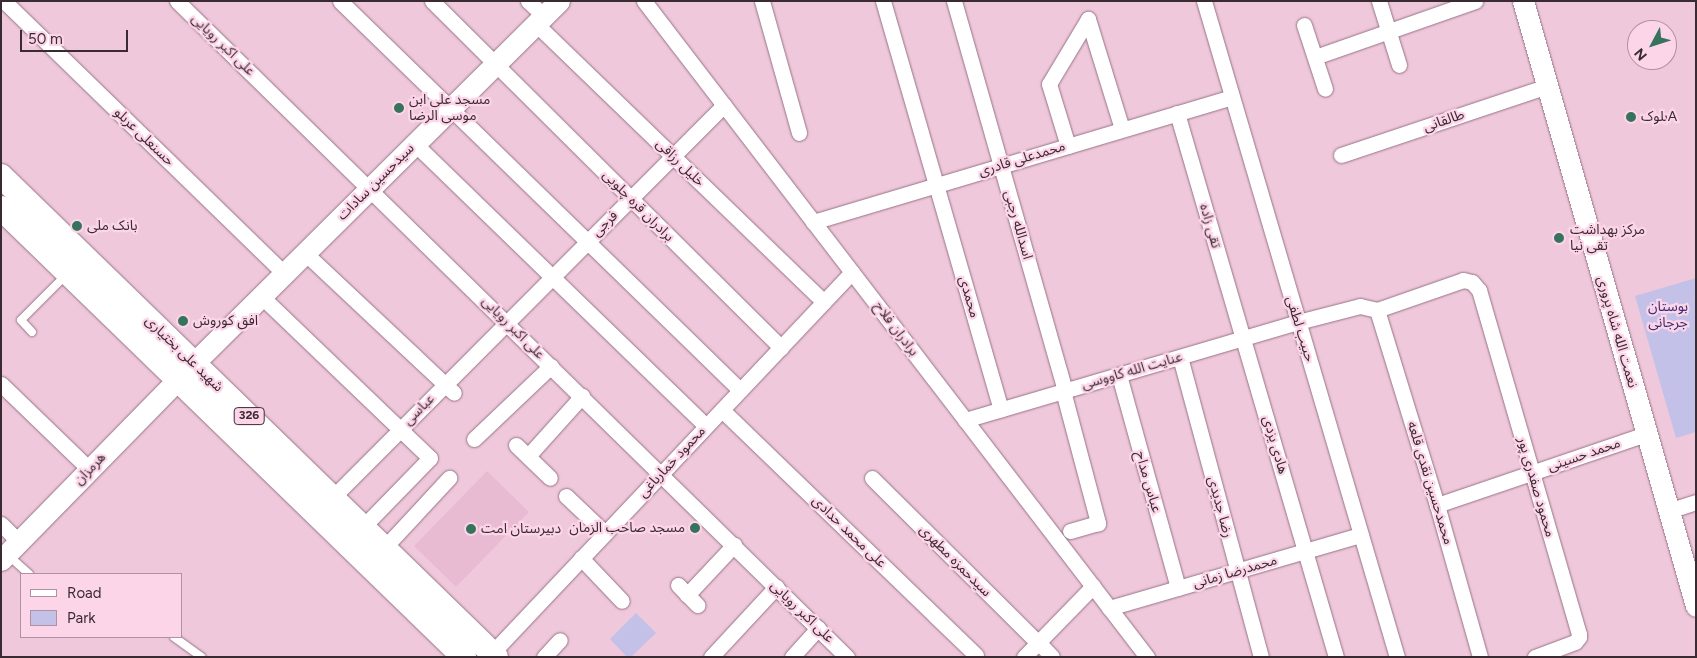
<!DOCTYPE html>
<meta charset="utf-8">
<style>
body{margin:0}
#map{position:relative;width:1697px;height:658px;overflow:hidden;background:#efc8db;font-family:Figtree,"Noto Sans Arabic",sans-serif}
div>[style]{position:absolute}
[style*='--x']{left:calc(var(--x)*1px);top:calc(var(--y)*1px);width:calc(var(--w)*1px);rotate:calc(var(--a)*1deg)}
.built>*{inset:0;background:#e9bbd2}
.green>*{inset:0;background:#c3c1e8}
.roads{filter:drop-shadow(0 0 1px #977385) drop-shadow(0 0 1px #977385)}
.lane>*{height:8px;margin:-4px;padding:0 4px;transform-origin:4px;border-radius:4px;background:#fff}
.street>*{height:15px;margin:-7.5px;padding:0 7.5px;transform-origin:7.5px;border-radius:7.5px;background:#fff}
.secondary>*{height:21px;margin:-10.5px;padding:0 10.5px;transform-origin:10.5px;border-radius:10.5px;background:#fff}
.primary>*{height:24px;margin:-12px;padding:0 12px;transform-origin:12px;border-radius:12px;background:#fff}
.dots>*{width:14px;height:14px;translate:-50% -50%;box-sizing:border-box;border:2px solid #fdd5e9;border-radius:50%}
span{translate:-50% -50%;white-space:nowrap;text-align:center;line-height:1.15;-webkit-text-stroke:4.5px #fdd5e9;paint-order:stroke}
.shield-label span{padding:1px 4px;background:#fdd5e9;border:1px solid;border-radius:4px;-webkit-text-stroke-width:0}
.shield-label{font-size:12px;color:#3a2b32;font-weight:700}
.street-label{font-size:14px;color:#3a2b32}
.poi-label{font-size:14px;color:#3a2b32}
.left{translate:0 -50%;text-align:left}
.right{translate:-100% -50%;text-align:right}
.park-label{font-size:14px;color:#3a2e73}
.frame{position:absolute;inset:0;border:2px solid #3a2b32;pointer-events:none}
.legend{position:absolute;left:20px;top:573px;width:162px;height:65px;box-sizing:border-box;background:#fdd5e9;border:1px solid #af91a0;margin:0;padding:6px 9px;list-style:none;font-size:15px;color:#3a2b32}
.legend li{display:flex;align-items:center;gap:10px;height:25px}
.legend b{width:25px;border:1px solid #af91a0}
.north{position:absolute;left:1627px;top:20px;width:50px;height:50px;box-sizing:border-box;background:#fdd5e9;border:1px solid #af91a0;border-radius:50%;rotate:230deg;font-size:14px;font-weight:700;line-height:20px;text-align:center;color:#3a2b32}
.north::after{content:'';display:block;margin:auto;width:18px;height:22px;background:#37725c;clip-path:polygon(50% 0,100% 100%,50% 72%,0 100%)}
.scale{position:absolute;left:20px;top:30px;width:108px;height:22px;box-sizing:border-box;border:2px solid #3a2b32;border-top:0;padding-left:6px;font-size:15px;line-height:18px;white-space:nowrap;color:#3a2b32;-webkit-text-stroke:4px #fdd5e9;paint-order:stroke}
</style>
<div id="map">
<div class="built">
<i style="clip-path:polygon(487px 471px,529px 512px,456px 587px,414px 546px)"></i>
</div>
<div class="green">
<i style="clip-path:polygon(1696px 278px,1696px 432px,1676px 438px,1635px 296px)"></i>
<i style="clip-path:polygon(636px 613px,656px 633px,631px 657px,627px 657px,610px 639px)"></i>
</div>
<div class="roads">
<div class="lane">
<i style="--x:32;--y:332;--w:16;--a:-133"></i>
<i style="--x:21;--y:320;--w:65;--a:-45"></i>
<i style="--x:9;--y:556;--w:27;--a:42"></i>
<i style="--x:174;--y:637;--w:34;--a:36"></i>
</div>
<div class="street">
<i style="--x:4;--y:1;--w:390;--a:44.2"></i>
<i style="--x:177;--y:1;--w:938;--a:44.4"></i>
<i style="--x:340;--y:1;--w:558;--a:44.2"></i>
<i style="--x:432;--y:1;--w:492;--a:44.8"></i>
<i style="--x:528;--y:1;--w:22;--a:43"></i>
<i style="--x:644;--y:1;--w:827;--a:52.52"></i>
<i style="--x:762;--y:1;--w:137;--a:74.3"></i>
<i style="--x:883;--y:1;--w:425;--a:73.9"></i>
<i style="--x:954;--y:1;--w:405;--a:74.1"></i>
<i style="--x:1204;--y:1;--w:684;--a:73.61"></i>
<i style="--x:1379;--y:1;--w:67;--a:72.6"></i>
<i style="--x:1088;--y:19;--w:115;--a:72.8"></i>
<i style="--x:536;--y:24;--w:400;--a:44"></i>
<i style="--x:1304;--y:25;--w:67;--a:71.8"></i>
<i style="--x:1315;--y:57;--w:170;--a:-19.3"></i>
<i style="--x:1177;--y:113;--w:567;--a:73.71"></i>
<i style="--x:415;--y:144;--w:405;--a:44.1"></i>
<i style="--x:1068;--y:146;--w:65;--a:-107"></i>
<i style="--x:1049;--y:84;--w:76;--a:-59"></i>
<i style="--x:1341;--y:155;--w:217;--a:-18.5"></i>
<i style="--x:813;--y:222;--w:436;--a:-16.6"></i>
<i style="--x:305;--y:253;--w:204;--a:43.2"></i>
<i style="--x:261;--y:296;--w:234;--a:43.8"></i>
<i style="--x:430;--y:458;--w:96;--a:134.2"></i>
<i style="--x:1377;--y:310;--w:204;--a:72.9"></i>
<i style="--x:1437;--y:505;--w:158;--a:74.2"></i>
<i style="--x:1180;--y:357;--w:311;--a:74.9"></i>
<i style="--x:1119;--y:375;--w:221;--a:74.5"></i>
<i style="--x:1;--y:384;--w:122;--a:44"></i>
<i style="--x:1063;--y:391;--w:137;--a:75.1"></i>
<i style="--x:1098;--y:523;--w:29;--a:164"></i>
<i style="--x:722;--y:410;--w:353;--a:44"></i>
<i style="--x:965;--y:420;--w:347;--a:-16.4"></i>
<i style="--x:1298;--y:322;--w:64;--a:-14.5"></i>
<i style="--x:1360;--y:306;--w:17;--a:13"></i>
<i style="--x:1377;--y:310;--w:91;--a:-19.2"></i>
<i style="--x:1463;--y:280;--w:9;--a:13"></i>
<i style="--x:1472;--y:282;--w:11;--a:49"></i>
<i style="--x:1479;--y:290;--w:358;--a:73.8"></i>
<i style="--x:1579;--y:634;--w:3;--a:90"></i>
<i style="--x:1579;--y:637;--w:6;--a:129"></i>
<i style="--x:1575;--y:642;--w:43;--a:159.4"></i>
<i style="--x:474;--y:439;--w:106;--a:-43.5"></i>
<i style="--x:516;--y:445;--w:47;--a:44.1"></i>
<i style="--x:528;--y:456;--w:81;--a:-48"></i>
<i style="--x:872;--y:478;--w:234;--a:44.8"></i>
<i style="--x:566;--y:496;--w:54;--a:43.5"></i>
<i style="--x:332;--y:498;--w:555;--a:-45.07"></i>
<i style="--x:1437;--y:505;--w:221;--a:-18.8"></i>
<i style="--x:1668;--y:511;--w:29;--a:-18"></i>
<i style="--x:1;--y:524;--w:25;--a:45"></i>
<i style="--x:384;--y:548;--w:96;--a:-47.1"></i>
<i style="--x:581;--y:558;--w:59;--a:46.4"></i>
<i style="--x:678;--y:585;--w:28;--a:46"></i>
<i style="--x:687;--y:595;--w:69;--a:-46.8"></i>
<i style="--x:1109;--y:608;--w:262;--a:-16.2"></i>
<i style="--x:1041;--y:645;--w:16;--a:47"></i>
<i style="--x:492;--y:653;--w:524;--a:-46.62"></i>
<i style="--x:544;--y:657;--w:23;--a:-47"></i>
<i style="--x:711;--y:657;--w:96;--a:-47.1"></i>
<i style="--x:792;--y:657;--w:39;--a:-48"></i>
<i style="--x:1024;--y:657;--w:99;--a:-45.8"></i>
</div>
<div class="secondary">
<i style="--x:1523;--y:1;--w:629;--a:74.04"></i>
<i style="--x:194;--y:363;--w:514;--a:-44.76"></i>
<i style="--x:1;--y:560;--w:253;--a:-45.6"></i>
</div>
<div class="primary">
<i style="--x:1;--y:176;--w:690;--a:44.18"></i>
<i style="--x:1;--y:208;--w:645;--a:44.12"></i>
</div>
</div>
<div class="dots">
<i style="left:399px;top:108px;background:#37725c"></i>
<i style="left:1631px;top:117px;background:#37725c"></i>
<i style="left:77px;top:226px;background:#37725c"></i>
<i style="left:1559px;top:238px;background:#37725c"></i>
<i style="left:183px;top:321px;background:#37725c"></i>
<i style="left:695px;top:528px;background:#37725c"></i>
<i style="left:471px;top:529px;background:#37725c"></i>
</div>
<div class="shield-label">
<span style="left:249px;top:416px">326</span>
</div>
<div class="street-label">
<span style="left:223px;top:45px;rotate:44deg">علی اکبر رویایی</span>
<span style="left:1444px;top:121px;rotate:-19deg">طالقانی</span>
<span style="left:144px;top:137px;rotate:44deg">حسنعلی عربلو</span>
<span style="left:1022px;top:159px;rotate:-17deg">محمدعلی قادری</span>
<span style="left:680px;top:163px;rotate:44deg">خلیل رزاقی</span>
<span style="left:376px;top:182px;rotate:-45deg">سیدحسین سادات</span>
<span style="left:638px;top:206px;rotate:45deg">برادران قره چلویی</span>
<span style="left:605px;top:224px;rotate:-45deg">فرجی</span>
<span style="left:1018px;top:225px;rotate:74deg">اسدالله رجبی</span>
<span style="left:1210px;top:226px;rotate:74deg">تقی زاده</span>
<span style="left:969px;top:297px;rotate:74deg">محمدی</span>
<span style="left:513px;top:328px;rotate:45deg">علی اکبر رویایی</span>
<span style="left:896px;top:329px;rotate:53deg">برادران فلاح</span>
<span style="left:1300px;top:329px;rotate:73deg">حبیب لطفی</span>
<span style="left:1617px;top:332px;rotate:74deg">نعمت الله شاه پروری</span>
<span style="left:184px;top:354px;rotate:44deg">شهید علی بختیاری</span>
<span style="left:1132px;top:371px;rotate:-16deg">عنایت‌ الله کاووسی</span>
<span style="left:419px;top:410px;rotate:-45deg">عباسی</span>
<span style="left:1275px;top:445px;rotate:74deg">هادی یزدی</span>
<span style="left:1584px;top:455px;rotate:-19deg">محمد حسینی</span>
<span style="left:672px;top:462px;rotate:-47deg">محمود خمارباغی</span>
<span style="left:90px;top:469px;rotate:-46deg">هرمزان</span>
<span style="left:1148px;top:482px;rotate:74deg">عباس مداح</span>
<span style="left:1430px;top:483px;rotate:73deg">محمدحسین نقدی قلعه</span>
<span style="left:1536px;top:487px;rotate:74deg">محمود صفدری پور</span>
<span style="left:1220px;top:507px;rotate:75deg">رضا جدیدی</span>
<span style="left:849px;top:532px;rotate:44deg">علی محمد حدادی</span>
<span style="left:955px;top:561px;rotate:45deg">سیدحمزه مطهری</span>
<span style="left:1235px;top:572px;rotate:-16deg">محمدرضا زمانی</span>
<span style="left:802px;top:612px;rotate:44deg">علی اکبر رویایی</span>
</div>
<div class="poi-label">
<span class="left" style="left:409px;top:108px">مسجد علی ابن<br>موسی الرضا</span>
<span class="left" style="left:1641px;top:117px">بلوکA</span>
<span class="left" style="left:87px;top:226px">بانک ملی</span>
<span class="left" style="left:1570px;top:238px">مرکز بهداشت<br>تقی نیا</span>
<span class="left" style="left:193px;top:321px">افق کوروش</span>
<span class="right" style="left:685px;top:528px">مسجد صاحب الزمان</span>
<span class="left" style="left:481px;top:529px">دبیرستان امت</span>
</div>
<div class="park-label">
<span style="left:1668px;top:315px">بوستان<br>جرجانی</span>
</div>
<div class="frame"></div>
<ul class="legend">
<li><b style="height:6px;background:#fff"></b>Road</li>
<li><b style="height:14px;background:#c3c1e8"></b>Park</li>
</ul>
<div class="north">N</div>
<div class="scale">50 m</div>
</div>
